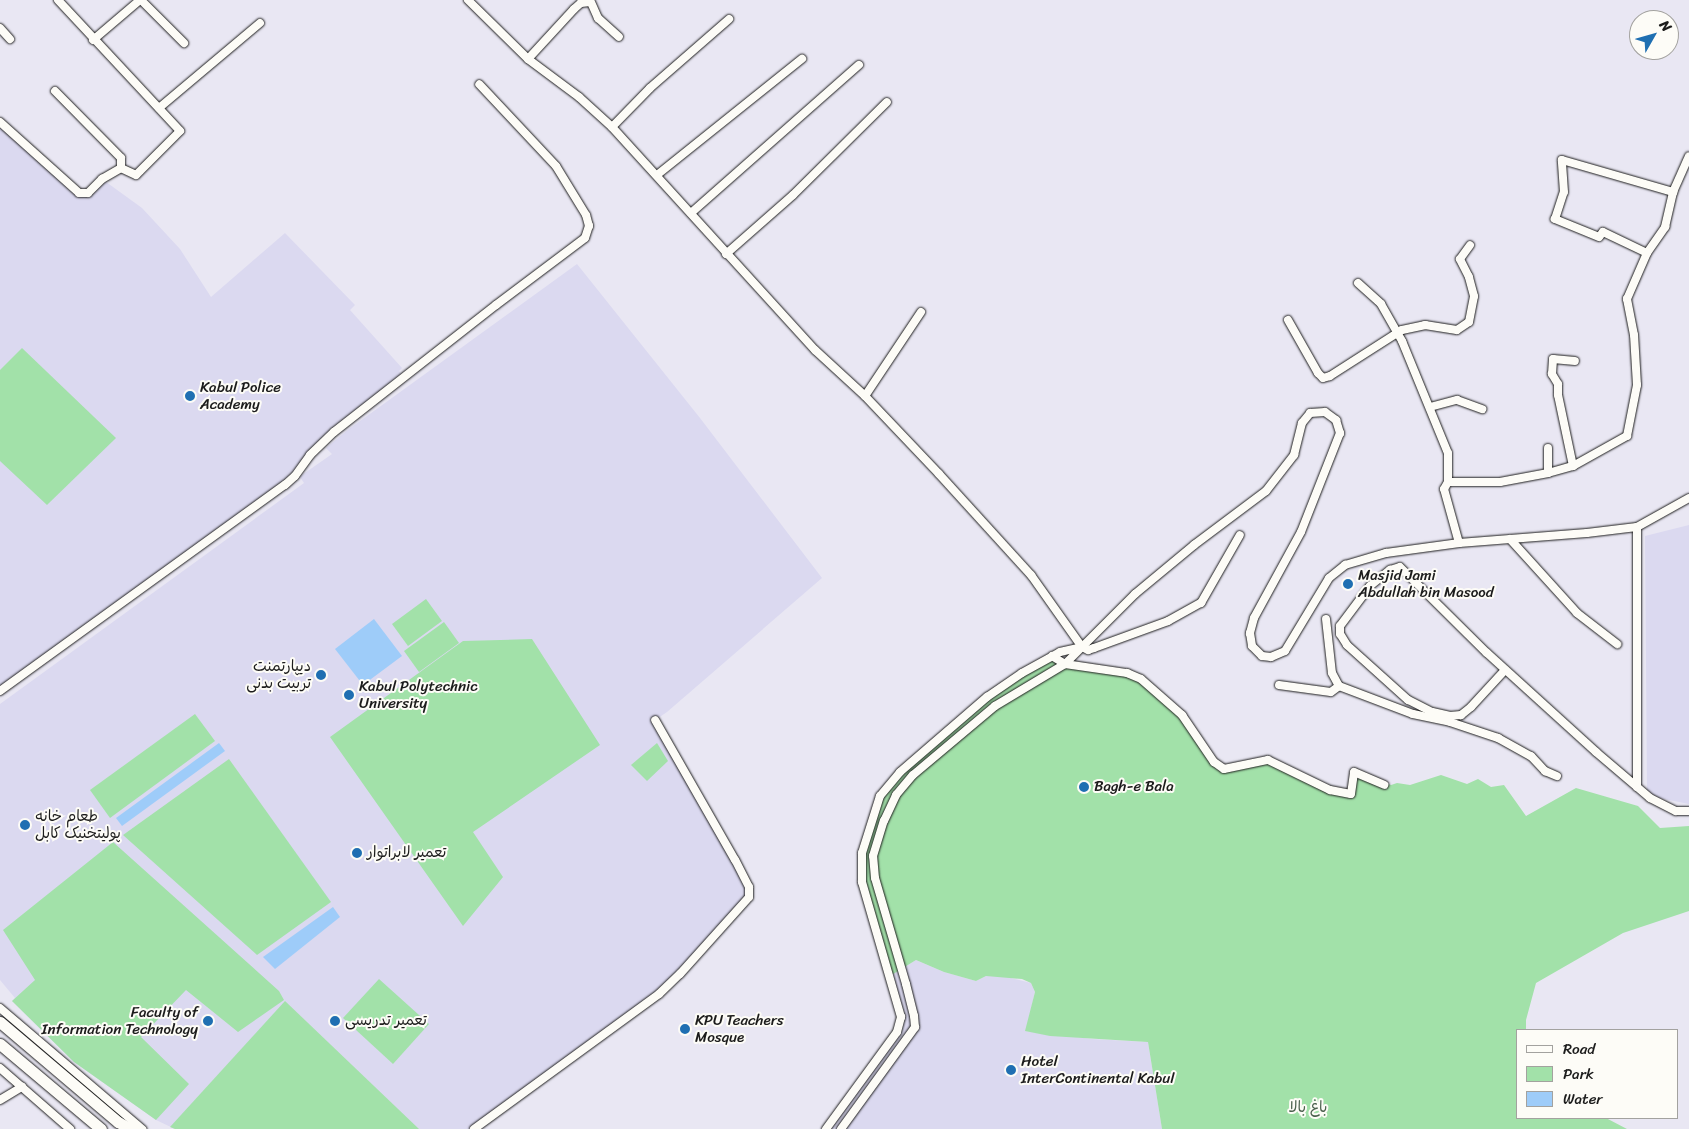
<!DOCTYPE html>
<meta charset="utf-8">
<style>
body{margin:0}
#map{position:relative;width:1689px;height:1129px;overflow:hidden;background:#e9e7f3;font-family:Sriracha,"Playpen Sans Arabic",sans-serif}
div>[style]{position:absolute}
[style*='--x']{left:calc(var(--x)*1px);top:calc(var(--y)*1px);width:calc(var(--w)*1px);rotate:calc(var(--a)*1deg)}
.built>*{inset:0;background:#dbd9f0}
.green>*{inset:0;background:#a2e1a9}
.water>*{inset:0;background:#9eccf9}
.roads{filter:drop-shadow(0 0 1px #1c1c1c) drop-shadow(0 0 1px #1c1c1c)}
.minor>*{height:8px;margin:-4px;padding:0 4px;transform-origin:4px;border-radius:4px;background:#fdfcf7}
.secondary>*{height:11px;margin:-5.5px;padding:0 5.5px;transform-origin:5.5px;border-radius:5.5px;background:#fdfcf7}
.dots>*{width:14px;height:14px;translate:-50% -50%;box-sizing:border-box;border:2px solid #fdfcf7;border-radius:50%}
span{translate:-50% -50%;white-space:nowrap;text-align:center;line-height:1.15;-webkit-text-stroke:4px #fdfcf7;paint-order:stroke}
.poi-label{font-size:15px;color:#1c1c1c}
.left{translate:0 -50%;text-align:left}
.right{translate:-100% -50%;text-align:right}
.park-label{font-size:15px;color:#4b614d}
.legend{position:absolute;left:1516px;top:1029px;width:162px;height:90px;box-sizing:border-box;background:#fdfcf7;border:1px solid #a3a29f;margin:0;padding:6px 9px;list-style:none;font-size:15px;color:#1c1c1c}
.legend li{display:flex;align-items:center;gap:10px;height:25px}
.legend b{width:25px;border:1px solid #a3a29f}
.north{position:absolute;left:1629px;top:10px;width:50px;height:50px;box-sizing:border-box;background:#fdfcf7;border:1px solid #a3a29f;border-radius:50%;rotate:52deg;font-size:14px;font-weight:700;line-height:20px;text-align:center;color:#1c1c1c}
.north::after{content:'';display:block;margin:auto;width:18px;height:22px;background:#1f6fb2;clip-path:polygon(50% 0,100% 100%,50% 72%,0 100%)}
</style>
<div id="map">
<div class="built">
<i style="clip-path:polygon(0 122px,84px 193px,102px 179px,142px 208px,180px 249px,211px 297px,285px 233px,355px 305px,350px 310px,402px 368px,399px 371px,404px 377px,334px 432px,295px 476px,0 691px)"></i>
<i style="clip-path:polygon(577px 264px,700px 418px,822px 578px,667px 712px,652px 722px,745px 886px,746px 897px,673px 979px,469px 1129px,175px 1129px,156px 1120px,74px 1062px,12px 1001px,15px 998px,0 980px,0 704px,304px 483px,300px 477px,302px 475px,332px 454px,326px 448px,349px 429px)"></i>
<i style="clip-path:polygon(1689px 525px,1689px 804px,1659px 798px,1647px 792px,1645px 536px)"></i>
<i style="clip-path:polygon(916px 960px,944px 972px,976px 981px,986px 976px,998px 975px,1031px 983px,1035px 992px,1026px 1031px,1092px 1039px,1148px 1042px,1162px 1129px,826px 1129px,897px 1032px,901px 1016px,890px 976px)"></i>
</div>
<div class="green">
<i style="clip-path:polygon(22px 348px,116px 438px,47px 505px,0 461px,0 370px)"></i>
<i style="clip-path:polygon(426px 599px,442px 621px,408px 646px,392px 624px)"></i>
<i style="clip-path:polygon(444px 622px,459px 643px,419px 672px,404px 651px)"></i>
<i style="clip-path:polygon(532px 639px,600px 745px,473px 832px,503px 877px,463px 926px,330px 737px,463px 641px)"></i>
<i style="clip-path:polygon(1052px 656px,1065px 664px,1127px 673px,1182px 715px,1219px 767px,1268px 760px,1309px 781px,1351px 794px,1354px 772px,1391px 785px,1397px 783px,1410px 785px,1441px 775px,1467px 784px,1478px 779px,1491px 787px,1504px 785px,1526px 816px,1576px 788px,1638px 806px,1660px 828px,1689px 826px,1689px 911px,1623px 933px,1536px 983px,1526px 1020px,1526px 1030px,1518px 1030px,1518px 1118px,1606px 1118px,1627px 1129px,1162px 1129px,1148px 1042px,1050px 1036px,1025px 1031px,1035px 992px,1031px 983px,1022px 979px,986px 976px,976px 981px,944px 972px,916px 960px,890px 976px,862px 882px,862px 853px,880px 796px,900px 772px,987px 697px)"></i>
<i style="clip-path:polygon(195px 714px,215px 741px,110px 818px,90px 790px)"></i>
<i style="clip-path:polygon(657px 743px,668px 761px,647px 781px,631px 765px)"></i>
<i style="clip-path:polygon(229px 759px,331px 902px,257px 955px,123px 835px)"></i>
<i style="clip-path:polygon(113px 842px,279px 991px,284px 1000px,238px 1032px,186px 990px,141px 1037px,189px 1084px,156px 1120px,74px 1062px,12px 1001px,35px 980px,3px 930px)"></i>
<i style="clip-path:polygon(379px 979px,429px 1024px,393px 1064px,343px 1018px)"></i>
<i style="clip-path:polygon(285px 1001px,419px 1129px,175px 1129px,170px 1127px)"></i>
</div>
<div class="water">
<i style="clip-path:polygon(374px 619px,402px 656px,363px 685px,335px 649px)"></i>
<i style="clip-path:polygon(219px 743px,225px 751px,122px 826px,116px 818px)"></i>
<i style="clip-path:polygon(333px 907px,340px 917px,275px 969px,263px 957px)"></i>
</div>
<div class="roads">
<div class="minor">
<i style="--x:58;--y:0;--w:179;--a:47"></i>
<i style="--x:180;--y:131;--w:62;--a:135"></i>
<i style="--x:136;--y:175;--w:17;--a:-155"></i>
<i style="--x:141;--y:0;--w:61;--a:45"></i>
<i style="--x:468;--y:0;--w:84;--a:44.5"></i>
<i style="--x:528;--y:59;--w:64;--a:36.7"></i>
<i style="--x:579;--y:97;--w:45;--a:42.3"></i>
<i style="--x:612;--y:127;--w:302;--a:47.7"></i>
<i style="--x:815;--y:350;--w:68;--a:42.6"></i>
<i style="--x:865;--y:396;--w:108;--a:46.5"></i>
<i style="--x:939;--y:474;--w:137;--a:47.7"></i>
<i style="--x:1031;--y:575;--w:88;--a:54.7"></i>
<i style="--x:590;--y:0;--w:20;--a:66"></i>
<i style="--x:598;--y:18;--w:28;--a:42"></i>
<i style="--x:0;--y:28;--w:15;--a:48"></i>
<i style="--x:93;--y:40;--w:62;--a:-40.4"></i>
<i style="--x:528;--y:59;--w:68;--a:-47.4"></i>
<i style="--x:574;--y:9;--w:9;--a:-41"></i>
<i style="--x:581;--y:3;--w:9;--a:-6"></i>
<i style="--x:55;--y:91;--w:94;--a:45.4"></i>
<i style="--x:121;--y:158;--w:10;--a:90"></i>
<i style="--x:159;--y:108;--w:132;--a:-40.1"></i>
<i style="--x:0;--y:122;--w:106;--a:41.9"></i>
<i style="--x:79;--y:193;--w:9;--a:0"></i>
<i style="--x:88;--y:193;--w:20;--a:-45"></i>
<i style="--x:102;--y:179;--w:22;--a:-30"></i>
<i style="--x:612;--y:127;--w:54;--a:-45.7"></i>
<i style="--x:650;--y:88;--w:105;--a:-41.1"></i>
<i style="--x:657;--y:175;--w:186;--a:-38.7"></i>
<i style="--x:691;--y:213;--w:224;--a:-41.4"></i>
<i style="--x:1647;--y:253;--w:49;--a:-154.5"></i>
<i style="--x:1603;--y:232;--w:6;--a:129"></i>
<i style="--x:1599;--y:237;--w:48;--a:-157.8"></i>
<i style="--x:1555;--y:219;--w:28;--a:-72"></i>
<i style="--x:1564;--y:192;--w:32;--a:-94"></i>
<i style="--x:1562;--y:160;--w:116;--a:16.1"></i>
<i style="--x:726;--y:254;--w:89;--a:-41.4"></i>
<i style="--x:793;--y:195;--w:132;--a:-44.7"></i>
<i style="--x:1358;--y:283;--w:31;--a:42"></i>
<i style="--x:1381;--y:304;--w:43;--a:60.4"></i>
<i style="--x:1402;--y:341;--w:121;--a:67.7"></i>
<i style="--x:1448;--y:453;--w:29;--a:90"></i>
<i style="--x:1288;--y:320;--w:61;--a:60.5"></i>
<i style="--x:1318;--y:373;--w:7;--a:45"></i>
<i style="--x:1323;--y:378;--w:7;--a:-16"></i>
<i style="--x:1330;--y:376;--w:85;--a:-32.6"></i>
<i style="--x:1402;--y:330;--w:24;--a:-12"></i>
<i style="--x:1425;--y:325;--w:32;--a:9"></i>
<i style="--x:1457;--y:330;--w:14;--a:-34"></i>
<i style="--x:1469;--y:322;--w:26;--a:-79"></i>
<i style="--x:1474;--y:296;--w:20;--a:-105"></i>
<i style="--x:1469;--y:277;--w:20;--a:-117"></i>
<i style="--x:1460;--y:259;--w:17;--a:-54"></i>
<i style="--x:865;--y:396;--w:101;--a:-56.3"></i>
<i style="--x:1430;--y:407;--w:28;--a:-15"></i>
<i style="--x:1457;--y:400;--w:27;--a:20"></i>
<i style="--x:1548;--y:448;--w:25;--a:90"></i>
<i style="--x:1573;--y:466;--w:73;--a:-101.9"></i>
<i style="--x:1558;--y:395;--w:11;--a:-90"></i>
<i style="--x:1558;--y:384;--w:12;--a:-121"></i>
<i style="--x:1552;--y:374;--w:15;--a:-86"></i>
<i style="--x:1553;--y:359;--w:22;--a:5"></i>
<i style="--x:1637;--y:527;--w:260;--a:90"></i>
<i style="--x:1510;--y:539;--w:100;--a:47.8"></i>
<i style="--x:1577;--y:613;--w:51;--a:37.8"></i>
<i style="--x:1459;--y:543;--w:56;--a:-105.5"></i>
<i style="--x:1444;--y:489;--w:8;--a:-60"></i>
<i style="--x:1448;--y:482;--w:52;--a:0"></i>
<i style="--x:1500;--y:482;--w:49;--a:-10.6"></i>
<i style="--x:1548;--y:473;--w:26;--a:-16"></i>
<i style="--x:1573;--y:466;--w:62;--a:-29.1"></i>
<i style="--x:1627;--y:436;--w:52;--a:-78.9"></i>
<i style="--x:1637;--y:385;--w:50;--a:-93.4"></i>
<i style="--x:1634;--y:335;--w:37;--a:-101"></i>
<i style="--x:1627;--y:299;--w:50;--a:-66.5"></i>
<i style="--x:1647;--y:253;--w:32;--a:-55"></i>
<i style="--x:1665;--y:227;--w:36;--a:-77"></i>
<i style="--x:1673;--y:192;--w:39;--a:-66"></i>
<i style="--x:1326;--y:619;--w:54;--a:83.7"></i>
<i style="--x:1332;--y:673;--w:15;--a:62"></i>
<i style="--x:1339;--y:686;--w:79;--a:20.7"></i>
<i style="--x:1413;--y:714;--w:38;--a:12"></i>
<i style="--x:1450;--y:722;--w:51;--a:18.4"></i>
<i style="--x:1498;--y:738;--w:38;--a:29"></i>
<i style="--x:1531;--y:756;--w:21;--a:47"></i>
<i style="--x:1545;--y:771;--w:13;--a:23"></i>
<i style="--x:1052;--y:656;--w:15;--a:32"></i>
<i style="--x:1065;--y:664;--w:63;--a:8.3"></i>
<i style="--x:1127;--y:673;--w:15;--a:23"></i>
<i style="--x:1141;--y:679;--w:55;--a:41.3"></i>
<i style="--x:1182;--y:715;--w:57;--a:55.8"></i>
<i style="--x:1214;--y:762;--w:12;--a:35"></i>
<i style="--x:1224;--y:769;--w:45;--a:-11.6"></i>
<i style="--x:1268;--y:760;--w:69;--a:25.8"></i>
<i style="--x:1330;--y:790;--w:21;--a:11"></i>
<i style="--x:1351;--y:794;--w:22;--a:-82"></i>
<i style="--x:1354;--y:772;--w:33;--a:23"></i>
<i style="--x:1505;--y:670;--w:50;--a:132.6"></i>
<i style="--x:1471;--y:707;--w:13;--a:141"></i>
<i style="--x:1461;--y:715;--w:11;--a:175"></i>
<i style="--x:1450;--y:716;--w:18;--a:-167"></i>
<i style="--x:1432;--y:712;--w:27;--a:-153"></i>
<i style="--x:1408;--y:700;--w:82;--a:-138"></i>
<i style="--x:1347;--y:645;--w:13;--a:-122"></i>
<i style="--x:1340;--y:634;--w:8;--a:-90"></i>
<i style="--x:1340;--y:626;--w:50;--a:-53.1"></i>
<i style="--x:1370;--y:586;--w:26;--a:-39"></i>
<i style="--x:1390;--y:570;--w:10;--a:-17"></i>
<i style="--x:1400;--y:567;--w:122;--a:44.7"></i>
<i style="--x:1487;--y:653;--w:147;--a:42.2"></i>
<i style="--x:1596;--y:752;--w:71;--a:40.4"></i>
<i style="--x:1650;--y:798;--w:29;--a:27"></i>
<i style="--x:1676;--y:811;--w:13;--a:0"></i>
<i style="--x:1279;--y:685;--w:52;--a:7.7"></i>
<i style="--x:1331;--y:692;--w:10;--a:-37"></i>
<i style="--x:0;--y:691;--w:352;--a:-35.9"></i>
<i style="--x:285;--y:485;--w:13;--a:-42"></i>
<i style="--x:295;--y:476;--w:26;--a:-54"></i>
<i style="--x:310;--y:455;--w:33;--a:-44"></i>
<i style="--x:334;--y:432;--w:206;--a:-38.1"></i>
<i style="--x:496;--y:305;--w:111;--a:-37"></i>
<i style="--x:585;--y:238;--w:13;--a:-72"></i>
<i style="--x:589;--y:226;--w:11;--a:-105"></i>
<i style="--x:586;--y:215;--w:57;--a:-121.5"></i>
<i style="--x:556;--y:166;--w:112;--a:-133.2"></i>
<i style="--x:0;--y:1008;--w:187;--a:40.4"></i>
<i style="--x:0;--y:1068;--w:93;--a:41.1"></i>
<i style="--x:0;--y:1100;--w:26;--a:-31"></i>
<i style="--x:474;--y:1129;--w:229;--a:-36.1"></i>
<i style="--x:659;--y:994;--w:29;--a:-44"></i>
<i style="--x:680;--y:974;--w:103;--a:-48.1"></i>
<i style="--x:749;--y:897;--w:10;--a:-90"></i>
<i style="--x:749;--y:887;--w:30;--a:-117"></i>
<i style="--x:735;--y:860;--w:161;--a:-119.7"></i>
<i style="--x:826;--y:1129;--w:120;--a:-53.8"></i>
<i style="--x:897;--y:1032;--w:16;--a:-75"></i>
<i style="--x:901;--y:1017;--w:141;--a:-106.1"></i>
<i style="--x:862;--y:882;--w:29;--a:-90"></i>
<i style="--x:862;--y:853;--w:60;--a:-72.5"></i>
<i style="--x:880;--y:796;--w:31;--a:-50"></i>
<i style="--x:900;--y:772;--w:115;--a:-40.8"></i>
<i style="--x:987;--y:697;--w:42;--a:-34.4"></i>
<i style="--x:1022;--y:673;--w:43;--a:-28.9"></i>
<i style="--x:1060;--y:652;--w:23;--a:-13"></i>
<i style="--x:1082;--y:647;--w:7;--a:27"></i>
<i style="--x:1088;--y:650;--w:6;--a:-18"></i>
<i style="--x:1094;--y:648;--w:79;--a:-20"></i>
<i style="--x:1168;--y:621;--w:38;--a:-29"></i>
<i style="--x:1201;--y:603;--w:78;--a:-60.2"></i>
<i style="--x:841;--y:1129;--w:126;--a:-54"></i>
<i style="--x:915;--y:1027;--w:11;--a:-95"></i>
<i style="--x:914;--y:1016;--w:33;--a:-104"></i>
<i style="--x:906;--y:984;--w:110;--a:-106.3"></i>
<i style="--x:875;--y:878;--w:22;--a:-95"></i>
<i style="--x:873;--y:856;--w:37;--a:-73"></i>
<i style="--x:884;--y:821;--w:29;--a:-65"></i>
<i style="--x:896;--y:795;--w:26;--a:-50"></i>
<i style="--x:913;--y:775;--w:107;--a:-40.1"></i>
<i style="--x:995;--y:706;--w:82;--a:-31"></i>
<i style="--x:1065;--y:664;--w:99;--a:-45"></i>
<i style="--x:1135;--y:594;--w:77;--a:-39.7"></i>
<i style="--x:1194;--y:545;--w:90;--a:-36.9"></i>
<i style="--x:1266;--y:491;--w:46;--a:-52.1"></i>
<i style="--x:1294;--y:455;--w:33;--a:-76"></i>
<i style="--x:1302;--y:423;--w:13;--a:-51"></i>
<i style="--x:1310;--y:413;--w:15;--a:-4"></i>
<i style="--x:1325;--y:412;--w:14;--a:36"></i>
<i style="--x:1336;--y:420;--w:14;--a:73"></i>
<i style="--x:1340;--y:433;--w:106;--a:111.5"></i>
<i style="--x:1301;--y:532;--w:98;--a:118.7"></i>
<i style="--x:1254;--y:618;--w:16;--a:105"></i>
<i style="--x:1250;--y:633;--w:13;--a:81"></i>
<i style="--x:1252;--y:646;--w:14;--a:45"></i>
<i style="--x:1262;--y:656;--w:9;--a:6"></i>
<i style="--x:1271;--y:657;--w:15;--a:-23"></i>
<i style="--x:1285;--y:651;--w:85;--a:-58.9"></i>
<i style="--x:1329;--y:578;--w:21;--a:-39"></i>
<i style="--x:1345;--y:565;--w:43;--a:-16.3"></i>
<i style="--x:1386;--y:553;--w:74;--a:-7.8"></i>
<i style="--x:1459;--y:543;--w:128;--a:-4.5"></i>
<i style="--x:1587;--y:533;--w:50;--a:-6.8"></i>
<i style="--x:1637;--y:527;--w:60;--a:-29.1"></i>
</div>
<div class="secondary">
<i style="--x:0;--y:1022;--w:155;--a:40.3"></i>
<i style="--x:118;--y:1122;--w:15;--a:28"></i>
<i style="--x:0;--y:1044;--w:132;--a:40.1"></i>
</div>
</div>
<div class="dots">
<i style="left:190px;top:396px;background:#1f6fb2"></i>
<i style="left:1348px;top:584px;background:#1f6fb2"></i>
<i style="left:321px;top:675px;background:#1f6fb2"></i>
<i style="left:349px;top:695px;background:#1f6fb2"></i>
<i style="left:1084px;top:787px;background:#1f6fb2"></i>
<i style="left:25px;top:825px;background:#1f6fb2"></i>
<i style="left:357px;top:853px;background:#1f6fb2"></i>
<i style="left:208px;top:1021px;background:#1f6fb2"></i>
<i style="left:335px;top:1021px;background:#1f6fb2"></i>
<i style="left:685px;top:1029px;background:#1f6fb2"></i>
<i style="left:1011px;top:1070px;background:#1f6fb2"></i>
</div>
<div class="poi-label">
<span class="left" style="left:200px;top:396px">Kabul Police<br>Academy</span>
<span class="left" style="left:1358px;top:584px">Masjid Jami<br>Abdullah bin Masood</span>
<span class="right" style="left:311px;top:675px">دیپارتمنت<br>تربیت بدنی</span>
<span class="left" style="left:359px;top:695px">Kabul Polytechnic<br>University</span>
<span class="left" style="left:1094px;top:787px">Bagh-e Bala</span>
<span class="left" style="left:35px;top:825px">طعام خانه<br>پولیتخنیک کابل</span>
<span class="left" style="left:367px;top:853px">تعمیر لابراتوار</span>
<span class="right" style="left:198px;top:1021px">Faculty of<br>Information Technology</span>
<span class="left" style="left:695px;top:1029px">KPU Teachers<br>Mosque</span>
<span class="left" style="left:345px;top:1021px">تعمیر تدریسی</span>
<span class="left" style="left:1021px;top:1070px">Hotel<br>InterContinental Kabul</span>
</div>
<div class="park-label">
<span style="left:1308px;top:1108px">باغ بالا</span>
</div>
<ul class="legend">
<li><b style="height:6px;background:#fdfcf7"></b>Road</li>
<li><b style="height:14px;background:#a2e1a9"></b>Park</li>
<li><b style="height:14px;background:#9eccf9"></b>Water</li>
</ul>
<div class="north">N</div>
</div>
